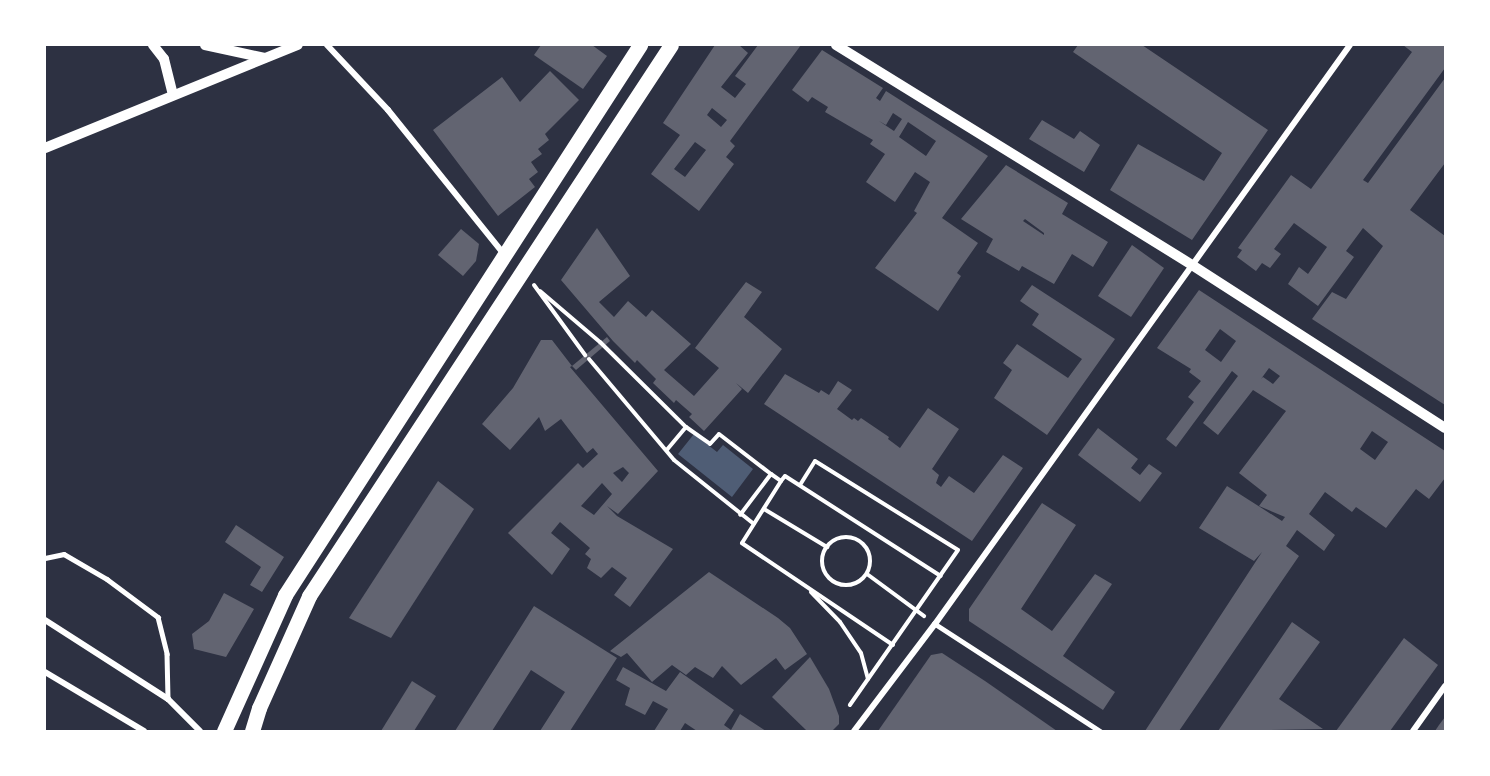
<!DOCTYPE html>
<style>
body{margin:0}
#map{position:relative;width:1490px;height:776px;overflow:hidden;background:#2d3142;font-family:Quicksand,sans-serif}
div>[style]{position:absolute}
[style*='--x']{left:calc(var(--x)*1px);top:calc(var(--y)*1px);width:calc(var(--w)*1px);rotate:calc(var(--a)*1deg)}
.water>*{inset:0;background:#4f5d75}
.building>*{inset:0;background:#626471}
.path>*{height:4px;margin:-2px;padding:0 2px;transform-origin:2px;border-radius:2px;background:#fff}
.path>.ring{margin:-2px;padding:0;box-sizing:content-box;background:none;border:4px solid #fff;border-radius:50%}
.service>*{height:4.5px;margin:-2.25px;padding:0 2.25px;transform-origin:2.25px;border-radius:2.25px;background:#fff}
.pedestrian>*{height:5px;margin:-2.5px;padding:0 2.5px;transform-origin:2.5px;border-radius:2.5px;background:#fff}
.minor>*{height:6px;margin:-3px;padding:0 3px;transform-origin:3px;border-radius:3px;background:#fff}
.tertiary>*{height:10px;margin:-5px;padding:0 5px;transform-origin:5px;border-radius:5px;background:#fff}
.primary>*{height:15px;margin:-7.5px;padding:0 7.5px;transform-origin:7.5px;border-radius:7.5px;background:#fff}
span{translate:-50% -50%;white-space:nowrap;text-align:center;line-height:1.15;-webkit-text-stroke:6px #fff;paint-order:stroke}
.frame{position:absolute;inset:0;border:46px solid #fff;pointer-events:none}
</style>
<div id="map">
<div class="water">
<i style="clip-path:polygon(694px 434px,717px 452px,723px 445px,753px 469px,732px 497px,678px 454px)"></i>
</div>
<div class="building">
<i style="clip-path:polygon(541px 45px,592px 45px,607px 56px,583px 89px,534px 55px)"></i>
<i style="clip-path:polygon(evenodd,715px 45px,739px 45px,748px 53px,721px 87px,735px 98px,746px 84px,735px 76px,758px 45px,801px 45px,730px 141px,735px 146px,726px 157px,734px 164px,699px 211px,651px 174px,680px 135px,663px 123px,715px 45px,712px 108px,727px 120px,721px 127px,707px 115px,712px 108px,715px 45px,695px 142px,706px 150px,685px 177px,674px 169px,695px 142px)"></i>
<i style="clip-path:polygon(1078px 45px,1142px 45px,1268px 130px,1192px 240px,1110px 190px,1138px 144px,1204px 181px,1222px 153px,1073px 52px)"></i>
<i style="clip-path:polygon(1403px 45px,1445px 45px,1445px 68px,1363px 180px,1368px 183px,1445px 78px,1445px 163px,1410px 210px,1445px 236px,1445px 405px,1312px 319px,1332px 292px,1346px 299px,1383px 246px,1363px 228px,1346px 251px,1354px 257px,1318px 306px,1288px 284px,1299px 267px,1308px 274px,1327px 247px,1294px 223px,1274px 249px,1281px 254px,1270px 268px,1262px 263px,1256px 271px,1237px 257px,1242px 250px,1238px 248px,1291px 175px,1311px 189px,1412px 52px)"></i>
<i style="clip-path:polygon(evenodd,822px 50px,883px 88px,876px 98px,880px 101px,886px 91px,988px 156px,942px 218px,978px 243px,957px 273px,961px 276px,938px 311px,875px 268px,917px 213px,914px 211px,930px 182px,915px 172px,895px 202px,866px 182px,885px 154px,870px 144px,873px 140px,825px 112px,828px 107px,812px 97px,808px 102px,792px 90px,822px 50px,893px 113px,902px 119px,894px 131px,879px 121px,886px 125px,893px 113px,822px 50px,908px 122px,936px 141px,926px 156px,899px 137px,908px 122px)"></i>
<i style="clip-path:polygon(550px 71px,579px 100px,545px 134px,549px 140px,538px 149px,542px 154px,531px 162px,538px 172px,529px 179px,535px 187px,498px 216px,433px 130px,502px 77px,520px 102px)"></i>
<i style="clip-path:polygon(1042px 120px,1074px 139px,1080px 131px,1100px 145px,1084px 172px,1029px 139px)"></i>
<i style="clip-path:polygon(evenodd,1006px 165px,1068px 203px,1062px 214px,1108px 242px,1093px 267px,1072px 254px,1054px 284px,1022px 266px,1019px 271px,986px 252px,993px 239px,961px 219px,1006px 165px,1025px 219px,1044px 233px,1044px 235px,1023px 221px,1025px 219px)"></i>
<i style="clip-path:polygon(597px 228px,630px 276px,599px 302px,614px 317px,628px 301px,646px 317px,652px 310px,691px 344px,664px 370px,694px 396px,719px 368px,695px 348px,746px 282px,762px 292px,744px 317px,782px 349px,748px 393px,736px 383px,742px 389px,704px 431px,689px 417px,692px 414px,676px 400px,674px 403px,653px 383px,656px 379px,637px 360px,635px 363px,613px 341px,561px 280px)"></i>
<i style="clip-path:polygon(461px 229px,479px 244px,476px 261px,463px 276px,438px 255px)"></i>
<i style="clip-path:polygon(1132px 245px,1164px 268px,1131px 317px,1098px 296px)"></i>
<i style="clip-path:polygon(1032px 285px,1115px 339px,1047px 435px,994px 398px,1012px 370px,1003px 363px,1017px 344px,1068px 378px,1082px 359px,1032px 325px,1039px 314px,1020px 301px)"></i>
<i style="clip-path:polygon(evenodd,1199px 290px,1445px 451px,1445px 478px,1429px 499px,1416px 489px,1386px 528px,1356px 507px,1352px 512px,1325px 492px,1309px 514px,1335px 535px,1324px 551px,1297px 530px,1286px 546px,1299px 556px,1179px 731px,1145px 731px,1262px 552px,1254px 561px,1199px 528px,1227px 486px,1282px 521px,1285px 517px,1259px 506px,1267px 495px,1239px 473px,1286px 411px,1253px 390px,1218px 435px,1203px 423px,1238px 376px,1232px 371px,1176px 447px,1166px 439px,1194px 402px,1188px 397px,1201px 381px,1189px 372px,1191px 369px,1157px 348px,1199px 290px,1220px 329px,1236px 341px,1221px 362px,1205px 350px,1220px 329px,1199px 290px,1269px 368px,1280px 376px,1273px 384px,1263px 377px,1261px 379px,1269px 368px,1199px 290px,1372px 431px,1388px 442px,1375px 460px,1360px 449px,1372px 431px)"></i>
<i style="clip-path:polygon(607px 337px,610px 341px,576px 370px,572px 366px)"></i>
<i style="clip-path:polygon(evenodd,541px 340px,552px 340px,572px 366px,570px 367px,658px 471px,618px 514px,607px 506px,617px 516px,673px 549px,630px 607px,614px 595px,627px 578px,612px 567px,601px 578px,587px 568px,591px 559px,585px 554px,590px 548px,560px 522px,551px 533px,570px 549px,552px 575px,508px 533px,578px 463px,583px 468px,598px 454px,593px 448px,587px 453px,561px 419px,545px 431px,539px 417px,510px 450px,482px 424px,513px 388px,541px 340px,623px 467px,629px 473px,622px 482px,613px 473px,623px 467px,541px 340px,602px 483px,612px 494px,594px 515px,581px 506px,602px 483px)"></i>
<i style="clip-path:polygon(785px 374px,819px 393px,821px 390px,829px 395px,838px 381px,852px 390px,837px 409px,852px 420px,854px 418px,858px 421px,861px 418px,889px 437px,888px 439px,900px 448px,928px 408px,959px 429px,932px 469px,939px 475px,936px 483px,941px 487px,949px 476px,974px 493px,1003px 455px,1023px 468px,972px 541px,764px 404px)"></i>
<i style="clip-path:polygon(1098px 428px,1138px 459px,1131px 468px,1140px 475px,1149px 464px,1162px 473px,1140px 502px,1078px 455px)"></i>
<i style="clip-path:polygon(438px 481px,474px 509px,391px 638px,349px 618px)"></i>
<i style="clip-path:polygon(1042px 503px,1076px 525px,1021px 609px,1052px 631px,1095px 574px,1112px 584px,1063px 656px,1115px 692px,1103px 710px,969px 621px,969px 609px)"></i>
<i style="clip-path:polygon(236px 525px,284px 557px,262px 592px,250px 585px,261px 567px,225px 542px)"></i>
<i style="clip-path:polygon(709px 572px,778px 618px,790px 628px,807px 654px,785px 670px,776px 658px,741px 685px,722px 666px,713px 678px,695px 667px,686px 675px,672px 665px,652px 682px,627px 653px,621px 657px,610px 651px)"></i>
<i style="clip-path:polygon(224px 593px,254px 609px,226px 657px,194px 649px,192px 634px,209px 621px)"></i>
<i style="clip-path:polygon(534px 606px,617px 658px,570px 731px,540px 731px,565px 692px,531px 670px,492px 731px,455px 731px)"></i>
<i style="clip-path:polygon(1292px 622px,1320px 642px,1279px 699px,1323px 729px,1218px 731px)"></i>
<i style="clip-path:polygon(1404px 638px,1438px 665px,1390px 731px,1336px 731px)"></i>
<i style="clip-path:polygon(942px 653px,985px 681px,1057px 731px,878px 731px,931px 655px)"></i>
<i style="clip-path:polygon(810px 657px,829px 689px,839px 716px,839px 724px,832px 731px,807px 731px,772px 697px)"></i>
<i style="clip-path:polygon(623px 667px,666px 691px,680px 672px,734px 710px,724px 725px,731px 730px,740px 714px,766px 731px,697px 731px,685px 723px,680px 731px,654px 731px,668px 709px,653px 701px,645px 715px,625px 705px,630px 688px,616px 680px)"></i>
<i style="clip-path:polygon(412px 681px,436px 696px,414px 731px,381px 731px)"></i>
<i style="clip-path:polygon(1445px 717px,1445px 731px,1435px 731px,1439px 725px)"></i>
</div>
<div class="path">
<i style="--x:534;--y:285;--w:87;--a:53.9"></i>
<i style="--x:540;--y:291;--w:79;--a:40.4"></i>
<i style="--x:600;--y:342;--w:121;--a:44.7"></i>
<i style="--x:686;--y:427;--w:30;--a:130"></i>
<i style="--x:589;--y:359;--w:132;--a:49.9"></i>
<i style="--x:674;--y:460;--w:102;--a:38.7"></i>
<i style="--x:686;--y:427;--w:29;--a:35"></i>
<i style="--x:710;--y:444;--w:13;--a:-48"></i>
<i style="--x:719;--y:434;--w:66;--a:37.6"></i>
<i style="--x:771;--y:474;--w:51;--a:127.1"></i>
<i style="--x:771;--y:474;--w:12;--a:35"></i>
<i style="--x:800;--y:485;--w:28;--a:-58"></i>
<i style="--x:815;--y:461;--w:168;--a:31.9"></i>
<i style="--x:958;--y:550;--w:189;--a:124.9"></i>
<i style="--x:764;--y:509;--w:74;--a:31.1"></i>
<i class="ring" style="left:822px;top:537px;width:44px;height:44px"></i>
<i style="--x:867;--y:574;--w:71;--a:36.4"></i>
<i style="--x:811;--y:592;--w:42;--a:46"></i>
<i style="--x:840;--y:622;--w:37;--a:56"></i>
<i style="--x:861;--y:653;--w:27;--a:75"></i>
<i style="--x:893;--y:645;--w:182;--a:-146"></i>
<i style="--x:742;--y:543;--w:73;--a:-57.8"></i>
<i style="--x:781;--y:481;--w:6;--a:-51"></i>
<i style="--x:785;--y:476;--w:185;--a:32.7"></i>
</div>
<div class="service">
<i style="--x:45;--y:558;--w:19;--a:-12"></i>
<i style="--x:64;--y:554;--w:50;--a:30.2"></i>
<i style="--x:107;--y:579;--w:64;--a:36.7"></i>
<i style="--x:158;--y:617;--w:38;--a:76"></i>
<i style="--x:167;--y:654;--w:45;--a:88.7"></i>
</div>
<div class="pedestrian">
<i style="--x:935;--y:624;--w:197;--a:33"></i>
</div>
<div class="minor">
<i style="--x:327;--y:45;--w:89;--a:46.8"></i>
<i style="--x:388;--y:110;--w:184;--a:51.2"></i>
<i style="--x:45;--y:620;--w:146;--a:32.7"></i>
<i style="--x:168;--y:699;--w:45;--a:45"></i>
<i style="--x:45;--y:672;--w:115;--a:30.8"></i>
<i style="--x:854;--y:731;--w:134;--a:-52.9"></i>
<i style="--x:935;--y:624;--w:712;--a:-54.37"></i>
<i style="--x:1413;--y:731;--w:55;--a:-54.6"></i>
</div>
<div class="tertiary">
<i style="--x:153;--y:45;--w:18;--a:52"></i>
<i style="--x:164;--y:59;--w:37;--a:76"></i>
<i style="--x:205;--y:45;--w:61;--a:12.2"></i>
<i style="--x:836;--y:45;--w:418;--a:31.7"></i>
<i style="--x:1192;--y:265;--w:301;--a:32.8"></i>
<i style="--x:45;--y:148;--w:273;--a:-22.2"></i>
</div>
<div class="primary">
<i style="--x:224;--y:731;--w:149;--a:-65.8"></i>
<i style="--x:285;--y:595;--w:655;--a:-57.16"></i>
<i style="--x:252;--y:731;--w:24;--a:-73"></i>
<i style="--x:259;--y:708;--w:123;--a:-65.9"></i>
<i style="--x:309;--y:596;--w:659;--a:-56.7"></i>
</div>
<div class="frame"></div>
</div>
